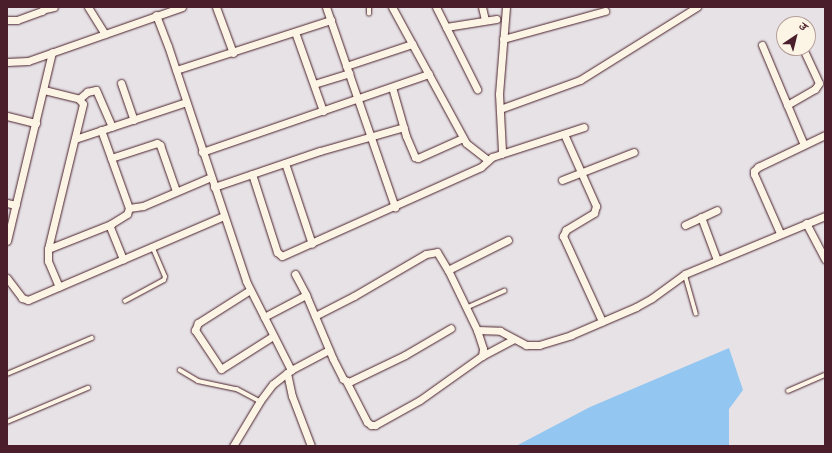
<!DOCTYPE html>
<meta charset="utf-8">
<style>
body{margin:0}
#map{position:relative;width:832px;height:453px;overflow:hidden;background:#e6e2e6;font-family:Kalam,"Playpen Sans Deva",sans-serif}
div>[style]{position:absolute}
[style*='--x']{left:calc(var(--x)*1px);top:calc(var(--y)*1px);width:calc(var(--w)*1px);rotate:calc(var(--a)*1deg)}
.water>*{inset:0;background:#93c6f0}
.roads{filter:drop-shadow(0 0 1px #4a1f2b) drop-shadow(0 0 1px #4a1f2b)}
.service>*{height:3.5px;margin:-1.75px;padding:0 1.75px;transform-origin:1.75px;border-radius:1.75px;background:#fcf5e5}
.minor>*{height:7px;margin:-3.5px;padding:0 3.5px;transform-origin:3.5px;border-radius:3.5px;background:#fcf5e5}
span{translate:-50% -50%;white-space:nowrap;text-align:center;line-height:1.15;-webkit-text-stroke:3.5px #fcf5e5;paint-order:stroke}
.frame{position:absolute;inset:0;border:8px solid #4a1f2b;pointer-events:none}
.north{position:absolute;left:776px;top:16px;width:40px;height:40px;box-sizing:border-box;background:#fcf5e5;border:1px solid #b59f9b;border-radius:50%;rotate:35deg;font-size:11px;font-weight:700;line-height:16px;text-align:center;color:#4a1f2b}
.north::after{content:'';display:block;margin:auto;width:14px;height:18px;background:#4a1f2b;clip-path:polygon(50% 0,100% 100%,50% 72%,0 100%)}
</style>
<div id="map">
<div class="water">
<i style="clip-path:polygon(729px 348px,743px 390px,729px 409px,729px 446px,516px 446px,590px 407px)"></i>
</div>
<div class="roads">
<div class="service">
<i style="--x:369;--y:14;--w:7;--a:-90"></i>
<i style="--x:685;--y:274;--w:41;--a:74.2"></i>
<i style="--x:125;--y:301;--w:44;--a:-28.3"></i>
<i style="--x:164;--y:280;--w:3;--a:-72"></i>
<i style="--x:165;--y:277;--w:33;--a:-113"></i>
<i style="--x:466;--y:308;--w:42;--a:-24.1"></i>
<i style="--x:180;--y:370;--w:21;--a:31"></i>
<i style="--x:198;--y:381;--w:40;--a:12"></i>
<i style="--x:237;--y:389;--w:26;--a:28"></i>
<i style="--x:7;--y:374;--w:92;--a:-23"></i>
<i style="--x:788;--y:391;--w:40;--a:-23.4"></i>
<i style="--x:7;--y:422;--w:88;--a:-22.8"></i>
</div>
<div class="minor">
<i style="--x:88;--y:7;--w:32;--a:58"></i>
<i style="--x:216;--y:7;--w:49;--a:69.7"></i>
<i style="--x:326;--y:7;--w:212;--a:71"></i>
<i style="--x:392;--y:7;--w:155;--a:61.4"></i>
<i style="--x:466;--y:143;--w:28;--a:38"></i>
<i style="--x:436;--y:7;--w:92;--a:63.4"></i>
<i style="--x:482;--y:7;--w:13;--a:77"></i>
<i style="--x:45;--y:9;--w:9;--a:-13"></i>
<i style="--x:156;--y:15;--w:33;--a:69"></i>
<i style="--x:168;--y:46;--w:248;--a:71.6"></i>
<i style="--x:246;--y:281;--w:100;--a:63.2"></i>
<i style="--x:7;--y:20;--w:10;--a:0"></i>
<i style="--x:17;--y:20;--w:27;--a:-20"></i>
<i style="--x:42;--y:11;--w:5;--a:-53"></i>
<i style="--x:446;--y:27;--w:51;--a:-9.1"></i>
<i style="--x:295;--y:32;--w:84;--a:70.5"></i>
<i style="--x:503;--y:39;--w:106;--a:-15.4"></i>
<i style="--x:762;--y:45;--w:108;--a:67.2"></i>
<i style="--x:7;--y:62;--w:21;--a:-3"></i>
<i style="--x:28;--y:61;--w:163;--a:-19.3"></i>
<i style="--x:346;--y:66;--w:70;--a:-18.4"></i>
<i style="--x:176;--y:70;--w:163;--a:-17.9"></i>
<i style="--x:121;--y:83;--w:39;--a:71"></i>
<i style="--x:314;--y:84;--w:37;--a:-17"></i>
<i style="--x:392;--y:87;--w:51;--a:74.1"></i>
<i style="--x:406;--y:136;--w:23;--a:67"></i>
<i style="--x:415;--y:157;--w:3;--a:18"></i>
<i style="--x:418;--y:158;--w:49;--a:-24"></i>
<i style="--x:44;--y:90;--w:36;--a:14"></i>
<i style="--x:79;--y:99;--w:6;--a:51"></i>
<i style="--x:83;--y:104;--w:149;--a:103.6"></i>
<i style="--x:48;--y:249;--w:12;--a:90"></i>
<i style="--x:48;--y:261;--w:28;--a:67"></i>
<i style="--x:79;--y:99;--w:11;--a:-41"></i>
<i style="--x:87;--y:92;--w:9;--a:-13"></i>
<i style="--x:96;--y:90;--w:40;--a:66.6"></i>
<i style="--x:787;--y:105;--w:32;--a:-30"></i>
<i style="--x:815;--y:89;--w:7;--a:-56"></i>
<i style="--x:819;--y:83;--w:38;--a:-115"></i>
<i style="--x:500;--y:109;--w:85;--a:-19.9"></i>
<i style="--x:580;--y:80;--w:138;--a:-32"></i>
<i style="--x:7;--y:116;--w:30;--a:14"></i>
<i style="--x:101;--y:130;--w:83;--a:70.3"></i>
<i style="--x:129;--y:208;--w:6;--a:108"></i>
<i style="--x:127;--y:214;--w:19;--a:148"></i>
<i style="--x:111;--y:224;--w:3;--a:108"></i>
<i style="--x:110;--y:227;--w:35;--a:68"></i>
<i style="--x:564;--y:134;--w:79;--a:66"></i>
<i style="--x:596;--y:206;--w:7;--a:106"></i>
<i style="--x:594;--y:213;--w:33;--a:149"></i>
<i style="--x:566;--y:230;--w:7;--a:117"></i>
<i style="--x:563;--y:236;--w:94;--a:65.4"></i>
<i style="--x:75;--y:139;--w:117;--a:-18.4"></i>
<i style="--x:202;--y:152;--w:240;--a:-19"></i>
<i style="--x:501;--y:154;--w:87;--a:-18"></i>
<i style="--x:111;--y:158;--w:48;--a:-18.1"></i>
<i style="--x:157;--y:143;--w:4;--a:34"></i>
<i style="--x:160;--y:145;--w:49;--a:70.8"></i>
<i style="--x:285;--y:163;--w:85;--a:71.6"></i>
<i style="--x:252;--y:174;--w:82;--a:72.2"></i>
<i style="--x:277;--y:252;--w:6;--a:39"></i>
<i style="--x:282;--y:256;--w:218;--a:-24.1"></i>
<i style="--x:481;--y:167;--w:15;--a:-42"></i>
<i style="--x:492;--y:157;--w:9;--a:-18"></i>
<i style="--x:501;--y:154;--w:3;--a:-72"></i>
<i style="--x:502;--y:151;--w:57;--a:-93"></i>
<i style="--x:499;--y:94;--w:87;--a:-85.4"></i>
<i style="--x:562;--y:180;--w:77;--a:-21.3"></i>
<i style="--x:214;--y:187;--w:112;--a:-18.8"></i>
<i style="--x:320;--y:151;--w:87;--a:-15.9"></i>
<i style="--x:7;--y:203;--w:9;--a:13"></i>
<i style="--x:129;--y:208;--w:14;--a:-8"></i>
<i style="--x:143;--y:206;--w:74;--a:-23.1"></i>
<i style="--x:701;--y:217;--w:46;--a:69.6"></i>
<i style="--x:806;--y:223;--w:41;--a:62.2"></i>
<i style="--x:685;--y:225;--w:35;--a:-25"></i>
<i style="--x:780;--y:233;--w:64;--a:-113.8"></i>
<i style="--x:754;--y:174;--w:3;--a:-90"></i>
<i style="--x:754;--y:171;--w:6;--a:-45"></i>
<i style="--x:758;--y:167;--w:74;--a:-25.5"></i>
<i style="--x:7;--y:241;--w:194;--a:-76.6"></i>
<i style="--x:48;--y:249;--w:68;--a:-21.6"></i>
<i style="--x:448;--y:270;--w:67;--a:-26.6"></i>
<i style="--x:295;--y:274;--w:24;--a:62"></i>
<i style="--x:7;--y:278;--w:25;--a:53"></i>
<i style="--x:22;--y:298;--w:6;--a:18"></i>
<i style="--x:28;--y:300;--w:213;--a:-23.2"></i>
<i style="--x:250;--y:290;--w:62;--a:147.6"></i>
<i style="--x:198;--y:323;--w:8;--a:113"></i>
<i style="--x:195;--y:330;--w:47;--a:56.3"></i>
<i style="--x:221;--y:369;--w:62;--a:-32.4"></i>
<i style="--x:315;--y:316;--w:44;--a:-27.1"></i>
<i style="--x:354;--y:296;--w:83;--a:-30.3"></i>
<i style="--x:426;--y:254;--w:11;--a:-10"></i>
<i style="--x:437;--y:252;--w:21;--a:59"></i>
<i style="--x:448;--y:270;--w:67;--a:64.2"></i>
<i style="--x:477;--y:330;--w:23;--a:2"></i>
<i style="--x:500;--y:331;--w:30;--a:28"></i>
<i style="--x:526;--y:345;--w:13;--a:0"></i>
<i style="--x:539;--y:345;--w:34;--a:-17"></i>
<i style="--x:571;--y:335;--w:71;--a:-23.3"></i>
<i style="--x:636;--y:307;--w:18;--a:-29"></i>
<i style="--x:652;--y:298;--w:41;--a:-36"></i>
<i style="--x:685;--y:274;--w:152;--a:-22.5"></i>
<i style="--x:264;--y:317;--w:47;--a:-27.6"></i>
<i style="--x:306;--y:295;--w:69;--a:67.1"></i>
<i style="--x:333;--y:359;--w:22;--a:63"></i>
<i style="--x:343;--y:379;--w:7;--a:27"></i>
<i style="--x:349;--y:382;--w:62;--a:-25.7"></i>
<i style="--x:405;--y:355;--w:53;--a:-30.4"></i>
<i style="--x:477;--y:330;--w:20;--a:72"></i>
<i style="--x:483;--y:349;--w:7;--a:98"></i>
<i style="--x:287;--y:373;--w:24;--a:78"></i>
<i style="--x:292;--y:396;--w:53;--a:69.2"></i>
<i style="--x:346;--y:381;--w:46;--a:62.9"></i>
<i style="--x:367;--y:422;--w:5;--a:37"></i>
<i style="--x:371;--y:425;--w:4;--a:0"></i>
<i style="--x:375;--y:425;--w:51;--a:-29.1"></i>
<i style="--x:420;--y:400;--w:76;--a:-35.4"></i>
<i style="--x:482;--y:356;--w:36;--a:-28"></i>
<i style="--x:233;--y:446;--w:52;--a:-59"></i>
<i style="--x:260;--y:401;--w:21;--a:-53"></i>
<i style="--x:273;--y:384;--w:23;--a:-38"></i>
<i style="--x:291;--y:370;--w:43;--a:-27.8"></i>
</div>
</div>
<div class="frame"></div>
<div class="north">उ</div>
</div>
